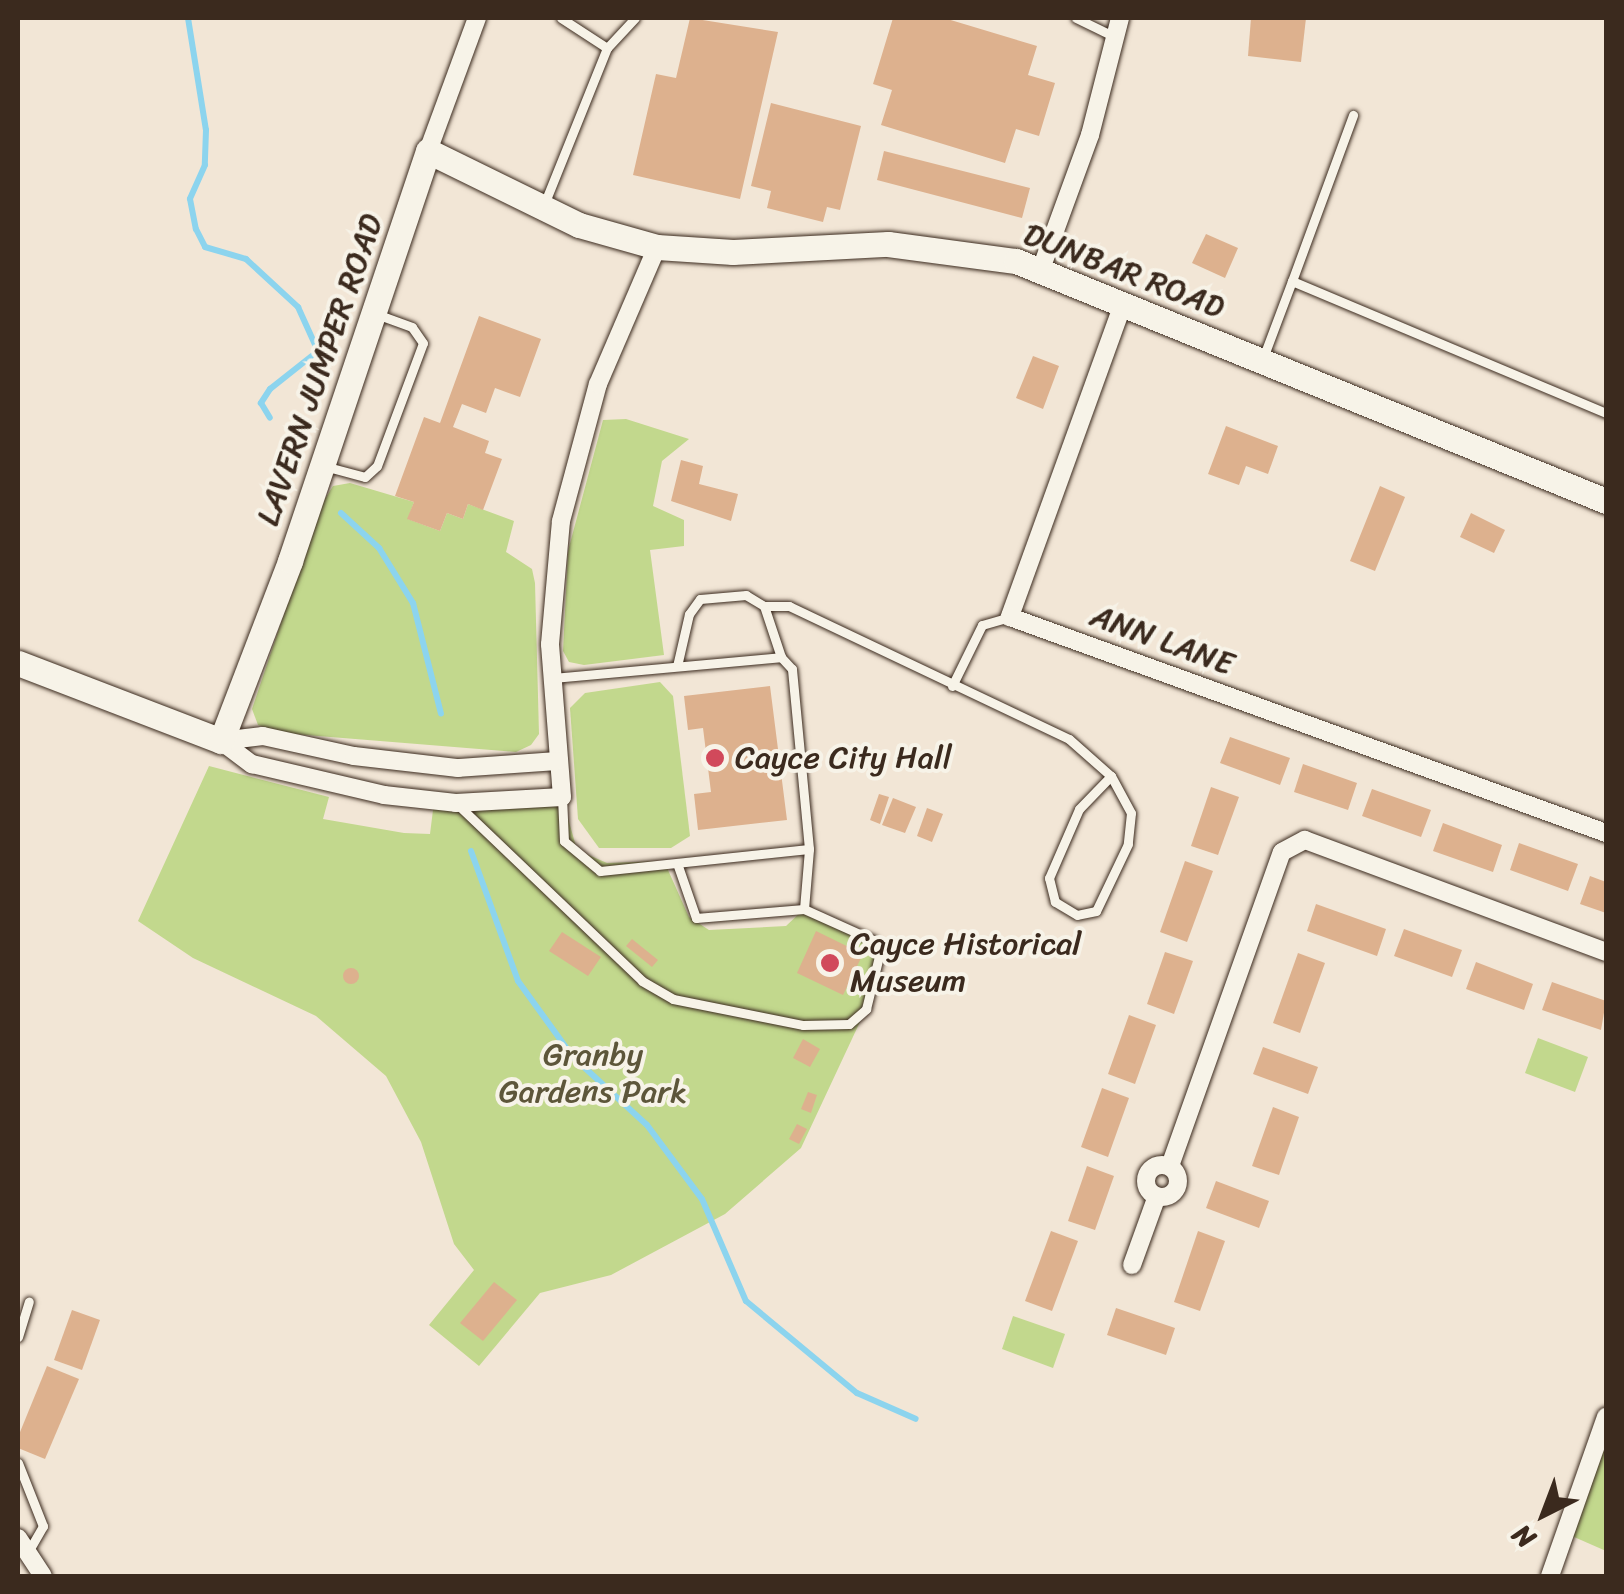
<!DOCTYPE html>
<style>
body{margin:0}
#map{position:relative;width:1624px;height:1594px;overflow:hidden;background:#f2e6d6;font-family:Sriracha,sans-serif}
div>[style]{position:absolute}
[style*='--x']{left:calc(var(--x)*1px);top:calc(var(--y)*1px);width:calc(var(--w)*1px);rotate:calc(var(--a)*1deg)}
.green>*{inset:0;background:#c2d88d}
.stream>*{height:6px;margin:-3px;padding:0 3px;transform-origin:3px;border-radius:3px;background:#8cd4ee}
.building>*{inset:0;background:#ddb18e}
.round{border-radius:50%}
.roads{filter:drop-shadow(0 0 2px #3b2a1e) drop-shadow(0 0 2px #3b2a1e)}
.lane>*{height:9px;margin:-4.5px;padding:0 4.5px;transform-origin:4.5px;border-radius:4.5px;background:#f7f3e8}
.street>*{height:18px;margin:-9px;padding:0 9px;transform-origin:9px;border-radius:9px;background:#f7f3e8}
.street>.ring{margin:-9px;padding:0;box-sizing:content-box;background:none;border:18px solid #f7f3e8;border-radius:50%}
.secondary>*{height:25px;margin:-12.5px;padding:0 12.5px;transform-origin:12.5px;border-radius:12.5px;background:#f7f3e8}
.dots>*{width:28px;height:28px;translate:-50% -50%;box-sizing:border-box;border:5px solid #f7f3e8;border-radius:50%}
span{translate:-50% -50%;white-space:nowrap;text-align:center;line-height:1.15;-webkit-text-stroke:8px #f7f3e8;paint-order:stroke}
.street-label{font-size:32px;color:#3b2a1e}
.poi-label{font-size:32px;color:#3b2a1e}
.left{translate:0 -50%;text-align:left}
.park-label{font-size:32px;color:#5d563a}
.frame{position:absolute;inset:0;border:20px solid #3b2a1e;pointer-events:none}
.north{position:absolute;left:1494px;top:1464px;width:100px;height:100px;-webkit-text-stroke:8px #f7f3e8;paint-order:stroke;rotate:222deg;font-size:28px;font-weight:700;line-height:40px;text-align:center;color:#3b2a1e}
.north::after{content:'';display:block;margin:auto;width:35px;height:45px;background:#3b2a1e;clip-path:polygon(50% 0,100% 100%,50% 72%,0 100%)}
</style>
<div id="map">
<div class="green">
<i style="clip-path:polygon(626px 419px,689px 439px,662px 461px,653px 506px,684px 520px,684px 546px,650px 550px,664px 655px,584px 665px,569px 662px,563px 651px,568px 551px,603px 420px)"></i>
<i style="clip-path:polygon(350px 483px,414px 502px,408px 519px,440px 531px,447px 513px,463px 519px,468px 504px,514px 521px,506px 552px,532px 569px,535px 583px,539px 734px,531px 745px,516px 752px,281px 733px,258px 725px,252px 709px,320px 507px,333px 486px)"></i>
<i style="clip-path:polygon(660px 682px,673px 696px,690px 836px,671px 848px,599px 848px,578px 819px,570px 708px,585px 693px)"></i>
<i style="clip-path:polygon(209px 766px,329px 797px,323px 819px,404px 833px,430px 834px,434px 802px,562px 797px,577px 850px,607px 863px,664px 861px,689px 917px,709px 930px,786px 926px,804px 909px,873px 940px,880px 952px,866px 1009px,801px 1148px,725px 1214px,611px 1275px,540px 1293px,479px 1366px,429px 1325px,474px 1270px,454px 1244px,421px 1142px,386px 1076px,316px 1016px,193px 958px,138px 921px)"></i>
<i style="clip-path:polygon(1538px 1038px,1588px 1057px,1575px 1092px,1525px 1073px)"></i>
<i style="clip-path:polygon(1013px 1316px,1065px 1334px,1053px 1368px,1002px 1349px)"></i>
<i style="clip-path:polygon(1606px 1417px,1606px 1551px,1565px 1533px)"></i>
</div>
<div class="stream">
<i style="--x:188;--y:18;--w:113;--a:80.9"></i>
<i style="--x:206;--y:130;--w:35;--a:92"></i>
<i style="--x:205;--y:165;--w:37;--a:114"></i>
<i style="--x:190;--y:199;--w:31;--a:79"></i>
<i style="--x:196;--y:229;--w:20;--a:63"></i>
<i style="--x:205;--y:247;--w:43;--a:16.3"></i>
<i style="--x:246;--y:259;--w:71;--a:42.7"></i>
<i style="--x:298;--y:307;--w:48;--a:65.6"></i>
<i style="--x:318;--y:351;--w:61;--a:141.6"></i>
<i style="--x:270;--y:389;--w:17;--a:123"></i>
<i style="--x:261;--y:403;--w:17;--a:59"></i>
<i style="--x:341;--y:513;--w:52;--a:42.6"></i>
<i style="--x:379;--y:548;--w:65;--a:58.3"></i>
<i style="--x:413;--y:603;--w:114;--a:75.8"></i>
<i style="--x:471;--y:851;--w:138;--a:70.1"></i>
<i style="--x:518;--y:981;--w:94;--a:54.1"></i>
<i style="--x:573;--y:1057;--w:100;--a:42.6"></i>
<i style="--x:647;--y:1125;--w:92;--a:53.4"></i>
<i style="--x:702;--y:1199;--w:111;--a:66.7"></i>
<i style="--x:746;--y:1301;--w:144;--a:39.7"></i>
<i style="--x:857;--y:1393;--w:64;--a:23.8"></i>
</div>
<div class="building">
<i style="clip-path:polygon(690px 18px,778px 32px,740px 199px,633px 175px,656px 74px,676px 78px)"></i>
<i style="clip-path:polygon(893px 18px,944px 18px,1037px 46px,1028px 75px,1055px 83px,1039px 136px,1016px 129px,1005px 163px,881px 125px,892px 90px,873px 84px)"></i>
<i style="clip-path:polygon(1251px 18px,1306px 18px,1301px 62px,1248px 56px)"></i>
<i style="clip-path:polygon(771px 103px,861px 126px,840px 210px,827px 207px,823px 222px,767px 208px,771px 191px,751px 186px)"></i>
<i style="clip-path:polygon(884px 151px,1030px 188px,1022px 218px,877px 180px)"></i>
<i style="clip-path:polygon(1206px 234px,1238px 248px,1225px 278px,1192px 263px)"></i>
<i style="clip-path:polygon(479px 316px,541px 339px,520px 397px,495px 388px,486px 413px,462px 404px,453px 427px,489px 441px,485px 453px,502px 459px,483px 510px,468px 504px,463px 519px,447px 513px,440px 531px,407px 519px,414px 502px,395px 496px,424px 417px,440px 423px)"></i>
<i style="clip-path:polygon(1033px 356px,1059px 366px,1043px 409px,1016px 398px)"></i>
<i style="clip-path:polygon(1226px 426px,1278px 446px,1268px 474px,1246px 466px,1239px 485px,1208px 474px)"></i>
<i style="clip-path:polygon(681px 460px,703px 466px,699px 484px,738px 494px,731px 521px,671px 501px)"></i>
<i style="clip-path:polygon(1380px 486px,1405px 497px,1375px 571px,1350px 561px)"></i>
<i style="clip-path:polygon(1471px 513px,1505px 530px,1494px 553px,1460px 537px)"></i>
<i style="clip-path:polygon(770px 686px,787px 820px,698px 830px,694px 794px,711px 792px,703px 728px,688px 730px,684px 696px)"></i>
<i style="clip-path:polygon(1230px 737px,1290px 758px,1280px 785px,1220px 763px)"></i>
<i style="clip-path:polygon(1303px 764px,1357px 783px,1348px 810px,1294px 792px)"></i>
<i style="clip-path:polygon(1211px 787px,1239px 797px,1218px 855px,1191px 846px)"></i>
<i style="clip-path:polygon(1372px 789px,1431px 810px,1421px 837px,1362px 816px)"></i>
<i style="clip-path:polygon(879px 794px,889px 797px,880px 824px,870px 820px)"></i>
<i style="clip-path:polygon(893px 798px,916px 807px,905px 833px,882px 825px)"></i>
<i style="clip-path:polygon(927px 808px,943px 814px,932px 842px,917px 836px)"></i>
<i style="clip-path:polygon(1443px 823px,1502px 845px,1493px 872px,1433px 851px)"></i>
<i style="clip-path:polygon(1519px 843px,1578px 864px,1568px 891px,1510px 870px)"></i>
<i style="clip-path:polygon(1185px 861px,1213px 871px,1187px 942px,1160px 932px)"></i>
<i style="clip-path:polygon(1590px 876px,1606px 882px,1606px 913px,1580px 904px)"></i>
<i style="clip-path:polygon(1316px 904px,1386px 929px,1377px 956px,1307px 931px)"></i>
<i style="clip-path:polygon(1404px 929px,1462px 950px,1452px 977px,1394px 956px)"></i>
<i style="clip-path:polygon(816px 931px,863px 954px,843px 995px,797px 973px)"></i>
<i style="clip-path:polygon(562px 932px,601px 957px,588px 976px,549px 951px)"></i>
<i style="clip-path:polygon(632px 939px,658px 960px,652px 967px,626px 946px)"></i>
<i style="clip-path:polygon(1165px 952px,1193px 961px,1174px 1014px,1147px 1004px)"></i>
<i style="clip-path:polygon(1298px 953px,1325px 963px,1300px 1033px,1273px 1023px)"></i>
<i style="clip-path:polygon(1476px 962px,1533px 984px,1524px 1010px,1466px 989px)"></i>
<i class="round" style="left:343px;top:968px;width:16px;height:16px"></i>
<i style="clip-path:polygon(1552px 982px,1606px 1001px,1601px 1030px,1542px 1010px)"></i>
<i style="clip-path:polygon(1129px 1015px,1156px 1025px,1135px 1084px,1108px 1074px)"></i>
<i style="clip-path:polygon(803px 1039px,820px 1049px,810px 1067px,793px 1058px)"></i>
<i style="clip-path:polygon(1263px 1047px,1318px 1067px,1308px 1094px,1253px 1074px)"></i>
<i style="clip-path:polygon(1102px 1088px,1129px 1098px,1108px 1157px,1081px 1147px)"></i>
<i style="clip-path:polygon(808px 1092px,817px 1095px,811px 1113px,801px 1109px)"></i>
<i style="clip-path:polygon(1273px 1107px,1299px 1117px,1279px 1175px,1252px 1166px)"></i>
<i style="clip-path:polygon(797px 1124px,807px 1129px,799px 1144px,789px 1139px)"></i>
<i style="clip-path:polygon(1087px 1166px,1114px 1176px,1095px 1230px,1068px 1221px)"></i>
<i style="clip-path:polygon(1216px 1181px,1269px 1201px,1259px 1228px,1206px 1208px)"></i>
<i style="clip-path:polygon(1051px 1231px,1078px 1241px,1052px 1311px,1025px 1301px)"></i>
<i style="clip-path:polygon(1198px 1231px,1225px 1241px,1200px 1311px,1174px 1302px)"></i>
<i style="clip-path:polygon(494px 1282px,517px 1300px,483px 1341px,460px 1323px)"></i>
<i style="clip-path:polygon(1116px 1308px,1175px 1328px,1166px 1355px,1107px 1335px)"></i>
<i style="clip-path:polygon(72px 1310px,100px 1320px,82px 1370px,54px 1360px)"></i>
<i style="clip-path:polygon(47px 1366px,79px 1379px,45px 1459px,18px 1448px,18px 1437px)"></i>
</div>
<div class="roads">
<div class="lane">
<i style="--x:561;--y:18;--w:55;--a:33.1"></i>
<i style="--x:1076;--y:18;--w:43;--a:26"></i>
<i style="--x:543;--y:207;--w:171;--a:-68.1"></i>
<i style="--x:607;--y:48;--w:41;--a:-47"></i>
<i style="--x:1292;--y:281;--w:177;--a:-69.8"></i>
<i style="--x:1263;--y:358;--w:82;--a:-69.4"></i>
<i style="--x:1292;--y:281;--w:341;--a:22.8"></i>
<i style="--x:324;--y:466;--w:42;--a:15"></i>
<i style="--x:365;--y:477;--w:16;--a:-43"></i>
<i style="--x:377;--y:466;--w:131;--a:-69.5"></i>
<i style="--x:423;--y:343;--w:19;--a:-125"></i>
<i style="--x:412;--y:327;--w:38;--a:-160"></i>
<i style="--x:764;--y:606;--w:25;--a:0"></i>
<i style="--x:789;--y:606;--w:310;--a:25.4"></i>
<i style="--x:1069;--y:739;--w:56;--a:41.4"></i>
<i style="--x:1111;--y:776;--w:42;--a:61.6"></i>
<i style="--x:1131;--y:813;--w:31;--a:96"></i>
<i style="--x:1128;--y:844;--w:74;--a:115.5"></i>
<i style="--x:1096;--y:911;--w:19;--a:168"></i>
<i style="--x:1077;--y:915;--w:26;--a:-149"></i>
<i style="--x:1055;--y:902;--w:25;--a:-104"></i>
<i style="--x:1049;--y:878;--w:75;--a:-66.5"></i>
<i style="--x:1079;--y:809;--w:46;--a:-45.9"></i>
<i style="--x:552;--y:678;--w:230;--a:-5.2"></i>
<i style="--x:952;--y:686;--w:68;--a:-63.8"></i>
<i style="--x:982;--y:625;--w:29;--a:-16"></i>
<i style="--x:562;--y:797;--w:44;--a:87.4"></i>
<i style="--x:564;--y:841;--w:47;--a:39.8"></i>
<i style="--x:600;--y:871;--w:210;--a:-6"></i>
<i style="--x:809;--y:849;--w:181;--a:-95.4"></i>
<i style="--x:792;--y:669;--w:16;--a:-133"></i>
<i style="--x:781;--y:657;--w:54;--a:-108.4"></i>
<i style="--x:764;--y:606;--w:21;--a:-149"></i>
<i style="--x:746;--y:595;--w:46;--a:175"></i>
<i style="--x:700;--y:599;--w:19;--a:126"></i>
<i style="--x:689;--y:614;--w:53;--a:103"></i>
<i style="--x:457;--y:804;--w:256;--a:43.7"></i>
<i style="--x:642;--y:981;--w:36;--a:30"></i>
<i style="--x:673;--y:999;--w:133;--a:11.3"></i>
<i style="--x:803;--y:1025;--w:46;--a:-1.2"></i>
<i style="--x:849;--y:1024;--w:23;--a:-41"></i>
<i style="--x:866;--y:1009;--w:59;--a:-76.2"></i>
<i style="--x:880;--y:952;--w:14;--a:-120"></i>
<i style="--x:873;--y:940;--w:76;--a:-155.8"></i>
<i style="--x:678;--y:866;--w:55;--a:70.9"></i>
<i style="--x:696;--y:918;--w:108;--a:-4.8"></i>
<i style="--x:804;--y:909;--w:60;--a:-85.2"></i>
<i style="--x:18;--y:1337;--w:37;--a:-73"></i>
<i style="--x:18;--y:1463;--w:68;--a:68.4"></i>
<i style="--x:43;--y:1526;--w:30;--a:120"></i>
</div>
<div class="street">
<i style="--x:428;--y:151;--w:142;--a:-69.8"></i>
<i style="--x:1041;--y:269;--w:143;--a:-69.9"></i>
<i style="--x:1090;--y:135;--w:121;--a:-75.6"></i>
<i style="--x:1123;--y:304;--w:333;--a:109.9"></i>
<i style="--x:1010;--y:617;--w:634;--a:19.92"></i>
<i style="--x:221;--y:741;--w:39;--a:37"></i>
<i style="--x:252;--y:764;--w:136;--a:13.2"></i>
<i style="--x:384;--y:795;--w:72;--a:6.3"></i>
<i style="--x:456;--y:803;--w:106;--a:-3.2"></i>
<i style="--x:562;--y:797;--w:153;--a:-94.5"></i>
<i style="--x:550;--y:644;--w:123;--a:-84.9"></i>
<i style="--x:561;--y:521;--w:142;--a:-74.9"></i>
<i style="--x:598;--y:384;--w:149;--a:-66.7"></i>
<i style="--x:221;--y:741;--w:42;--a:-6.8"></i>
<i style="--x:263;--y:736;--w:93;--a:12.4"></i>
<i style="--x:354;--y:756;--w:105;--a:6.6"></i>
<i style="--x:458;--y:768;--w:101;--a:-4"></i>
<i class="ring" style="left:1146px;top:1165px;width:14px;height:14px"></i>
<i style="--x:1170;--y:1166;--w:333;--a:-70.4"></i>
<i style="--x:1282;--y:852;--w:26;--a:-28"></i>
<i style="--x:1305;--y:840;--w:321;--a:20.4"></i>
<i style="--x:1132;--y:1265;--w:73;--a:-70.1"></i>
<i style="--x:18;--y:1538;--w:45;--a:56.7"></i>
<i style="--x:1550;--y:1576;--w:169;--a:-70.6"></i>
</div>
<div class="secondary">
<i style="--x:18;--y:663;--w:217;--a:21"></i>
<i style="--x:221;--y:741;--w:193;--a:-69"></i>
<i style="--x:290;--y:561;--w:433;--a:-71.4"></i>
<i style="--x:428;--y:151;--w:168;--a:26.1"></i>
<i style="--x:579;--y:225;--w:81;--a:15.8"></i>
<i style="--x:657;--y:247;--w:76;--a:3.8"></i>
<i style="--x:733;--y:252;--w:155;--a:-3"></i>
<i style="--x:888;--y:244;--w:129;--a:7.6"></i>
<i style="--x:1016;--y:261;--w:637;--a:22.14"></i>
</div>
</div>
<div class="dots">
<i style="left:715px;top:758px;background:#d1495b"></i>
<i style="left:830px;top:963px;background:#d1495b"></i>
</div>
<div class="street-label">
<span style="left:1124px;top:271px;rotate:21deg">DUNBAR ROAD</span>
<span style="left:320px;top:370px;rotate:-71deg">LAVERN JUMPER ROAD</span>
<span style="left:1162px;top:640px;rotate:20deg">ANN LANE</span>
</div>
<div class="poi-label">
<span class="left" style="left:735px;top:758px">Cayce City Hall</span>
<span class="left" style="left:850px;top:963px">Cayce Historical<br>Museum</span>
</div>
<div class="park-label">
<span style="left:593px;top:1074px">Granby<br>Gardens Park</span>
</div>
<div class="frame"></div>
<div class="north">N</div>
</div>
